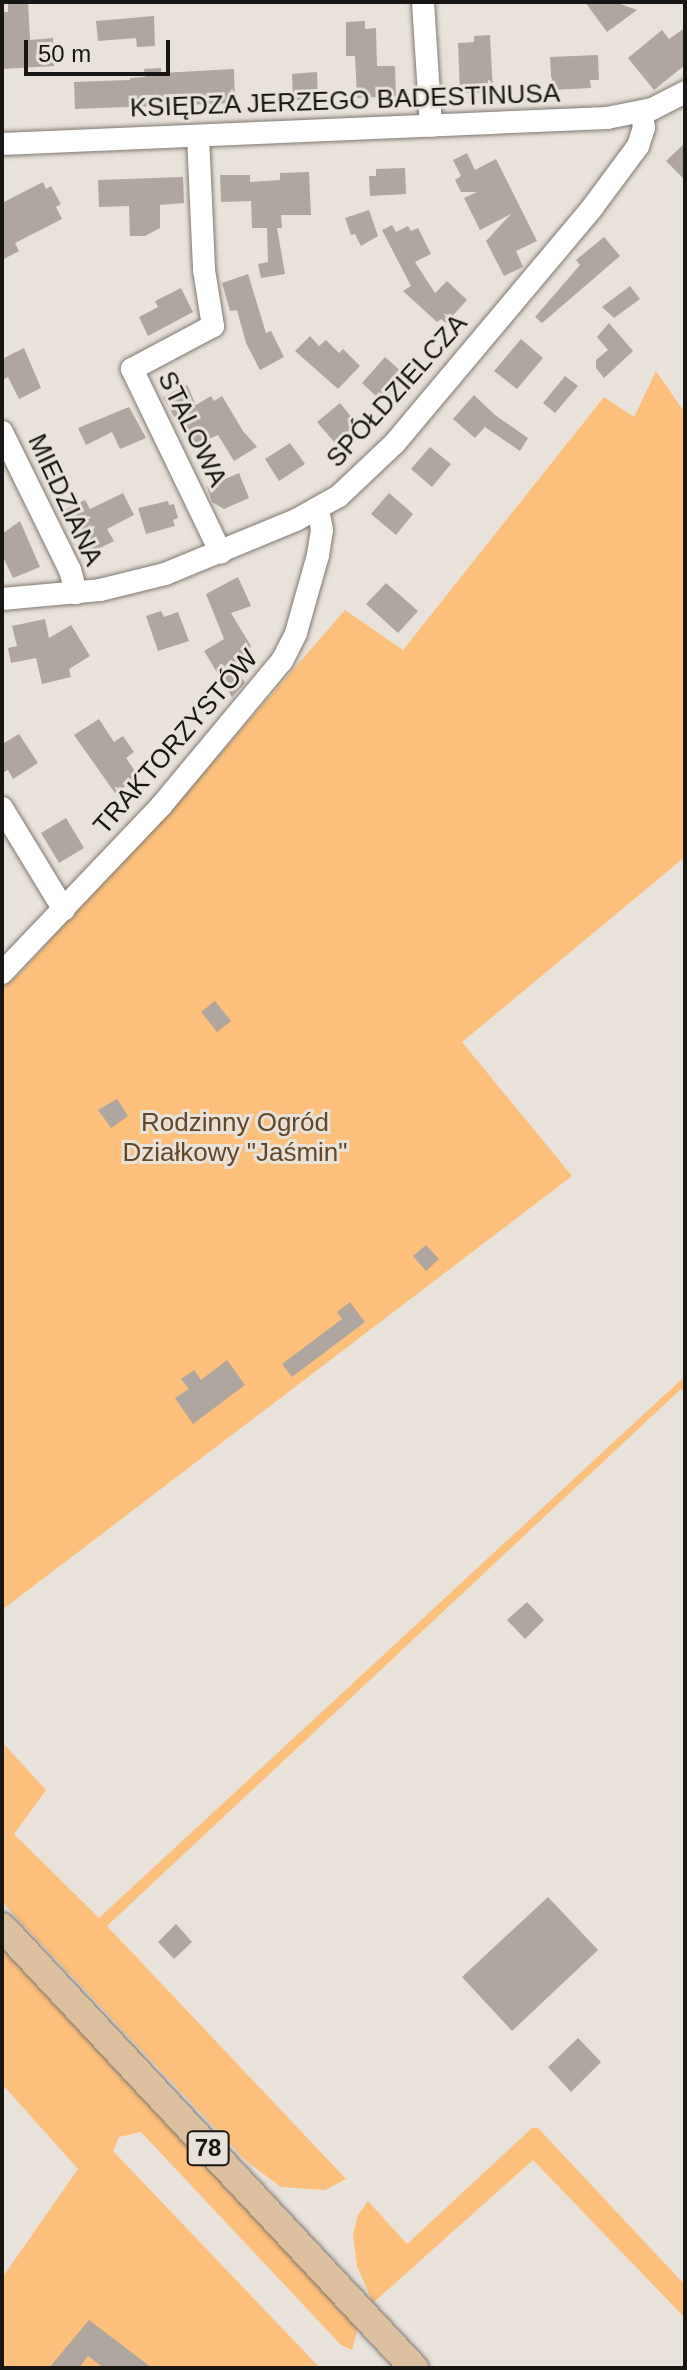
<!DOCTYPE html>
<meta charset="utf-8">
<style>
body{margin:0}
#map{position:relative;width:687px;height:2370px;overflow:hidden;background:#e9e2da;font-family:Helvetica,sans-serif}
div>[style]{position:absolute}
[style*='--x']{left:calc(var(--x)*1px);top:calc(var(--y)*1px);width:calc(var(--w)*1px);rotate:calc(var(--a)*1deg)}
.green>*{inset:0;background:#fdc07c}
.building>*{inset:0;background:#aea69f}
.roads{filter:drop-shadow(0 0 2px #7e7770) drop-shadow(0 0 2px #7e7770)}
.minor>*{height:22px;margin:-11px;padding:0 11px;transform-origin:11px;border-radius:11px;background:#fff}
.major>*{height:28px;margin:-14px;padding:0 14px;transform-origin:14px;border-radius:14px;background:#dcbf9e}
span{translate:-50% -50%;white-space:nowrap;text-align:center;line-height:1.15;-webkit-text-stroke:6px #e9e2da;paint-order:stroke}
.shield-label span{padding:2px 6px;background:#e9e2da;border:2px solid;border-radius:6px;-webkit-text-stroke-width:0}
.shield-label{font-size:24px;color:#181613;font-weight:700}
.street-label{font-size:26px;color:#181613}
.park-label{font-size:26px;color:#654725}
.frame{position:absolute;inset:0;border:4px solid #181613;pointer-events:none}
.scale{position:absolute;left:24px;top:40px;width:146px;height:36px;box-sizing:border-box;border:4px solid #181613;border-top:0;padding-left:10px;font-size:24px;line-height:28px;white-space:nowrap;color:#181613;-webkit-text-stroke:6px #e9e2da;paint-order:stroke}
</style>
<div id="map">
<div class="green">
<i style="clip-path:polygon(656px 371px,685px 413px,685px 857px,462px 1042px,572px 1176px,2px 1610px,2px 987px,18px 975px,213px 762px,345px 610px,403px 650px,604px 397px,634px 417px)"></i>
<i style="clip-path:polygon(685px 1376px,685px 1392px,681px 1389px,107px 1926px,346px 2179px,325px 2190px,281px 2187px,246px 2161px,2px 1902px,2px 1742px,46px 1790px,14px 1834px,99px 1918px)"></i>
<i style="clip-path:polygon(2px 1944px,358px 2328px,352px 2350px,341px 2345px,141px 2132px,119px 2137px,113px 2151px,320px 2368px,2px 2368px,2px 2278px,78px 2169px,2px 2084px)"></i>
<i style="clip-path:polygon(532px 2128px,538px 2128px,685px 2285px,685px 2318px,533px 2160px,373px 2303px,357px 2266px,353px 2234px,358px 2215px,368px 2201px,407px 2244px)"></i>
</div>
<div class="building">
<i style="clip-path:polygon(8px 2px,28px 2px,30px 40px,53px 38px,54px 66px,2px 69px,2px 12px,8px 12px)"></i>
<i style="clip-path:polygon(585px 2px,615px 2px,637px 10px,607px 32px)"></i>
<i style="clip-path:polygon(154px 16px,155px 46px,137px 47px,136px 38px,98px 41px,96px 21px)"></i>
<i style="clip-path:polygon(365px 21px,365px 29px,376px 28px,377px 66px,395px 66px,396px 96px,357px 98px,355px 56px,346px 56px,346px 22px)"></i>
<i style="clip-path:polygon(685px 28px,685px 65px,654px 90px,628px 58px,662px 30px,669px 39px)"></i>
<i style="clip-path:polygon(490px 35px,493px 92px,460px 93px,458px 43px,474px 42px,474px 36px)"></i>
<i style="clip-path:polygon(598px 55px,599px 80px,590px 80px,591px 88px,552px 90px,550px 57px)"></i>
<i style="clip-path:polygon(161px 68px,161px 73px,234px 69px,235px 103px,75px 109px,74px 82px,130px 80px,130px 78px,145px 77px,144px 69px)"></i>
<i style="clip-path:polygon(317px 72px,318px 99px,293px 100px,292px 74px)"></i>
<i style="clip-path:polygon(685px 143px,685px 180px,666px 161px)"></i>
<i style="clip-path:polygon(467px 153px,475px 170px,496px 159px,537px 241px,516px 251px,523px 267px,504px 276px,486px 241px,511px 214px,480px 230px,464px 198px,477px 192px,461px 192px,455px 180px,461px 176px,453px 160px)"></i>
<i style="clip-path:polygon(405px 168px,406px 194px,370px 196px,369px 176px,376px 176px,376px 169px)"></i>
<i style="clip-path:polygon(309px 172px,311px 215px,281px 215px,282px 228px,277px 228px,285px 274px,261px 278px,258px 264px,268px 262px,267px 228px,252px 228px,251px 201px,221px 202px,220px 175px,250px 175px,250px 182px,280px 180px,280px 173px)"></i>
<i style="clip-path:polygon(183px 177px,184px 203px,160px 205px,160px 228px,145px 236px,130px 236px,129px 206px,99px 207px,98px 180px)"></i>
<i style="clip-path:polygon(43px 182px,46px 189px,51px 186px,61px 204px,56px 207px,62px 219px,15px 243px,19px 251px,2px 260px,2px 203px)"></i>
<i style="clip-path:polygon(369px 210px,378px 236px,361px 246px,355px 234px,351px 235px,345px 218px)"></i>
<i style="clip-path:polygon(392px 225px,396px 232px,408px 226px,411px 231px,418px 228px,431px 254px,415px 262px,435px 293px,447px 281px,467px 300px,446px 323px,441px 319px,437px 322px,403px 291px,411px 286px,382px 230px)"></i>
<i style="clip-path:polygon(604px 237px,620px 256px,542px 323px,535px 317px,580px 265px,576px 260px)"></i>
<i style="clip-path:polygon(248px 274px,266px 333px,271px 331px,284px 357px,260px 370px,246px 343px,237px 310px,230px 311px,222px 283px)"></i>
<i style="clip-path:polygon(630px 286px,640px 299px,614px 318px,602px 307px)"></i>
<i style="clip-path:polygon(181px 288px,193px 312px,148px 336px,139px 317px,158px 307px,155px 301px)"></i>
<i style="clip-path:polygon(609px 323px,633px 351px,604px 378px,596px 368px,596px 360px,608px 350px,597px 337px)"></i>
<i style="clip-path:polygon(310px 336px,319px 346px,326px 340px,339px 353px,343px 349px,360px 366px,338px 389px,295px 351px)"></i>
<i style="clip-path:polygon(521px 339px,543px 358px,517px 389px,494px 371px)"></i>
<i style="clip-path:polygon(24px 348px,41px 388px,19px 399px,8px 377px,2px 380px,2px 359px)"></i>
<i style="clip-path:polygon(385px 357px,405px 375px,385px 398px,379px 392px,376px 396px,362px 383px)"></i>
<i style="clip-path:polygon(565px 376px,578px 386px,555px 413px,543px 403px)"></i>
<i style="clip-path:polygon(187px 385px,196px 405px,211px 396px,214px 401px,222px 396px,243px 431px,257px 447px,234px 461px,218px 435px,191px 447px,163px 397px)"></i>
<i style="clip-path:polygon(474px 395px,495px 415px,528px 438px,520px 451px,485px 427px,475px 438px,453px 419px)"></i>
<i style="clip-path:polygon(340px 403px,357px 424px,335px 443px,317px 422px)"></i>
<i style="clip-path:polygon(129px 407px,146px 438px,120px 449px,112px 432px,86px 445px,78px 428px)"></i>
<i style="clip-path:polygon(290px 443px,305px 464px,279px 481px,265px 459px)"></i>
<i style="clip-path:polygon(430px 447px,451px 464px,432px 487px,411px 469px)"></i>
<i style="clip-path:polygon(239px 473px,249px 498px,224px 509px,212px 502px,207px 487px)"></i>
<i style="clip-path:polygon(123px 493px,134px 515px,107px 529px,114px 541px,92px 552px,84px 538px,79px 541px,63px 511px,85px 500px,90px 509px)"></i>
<i style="clip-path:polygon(389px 493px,413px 514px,396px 535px,371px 514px)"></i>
<i style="clip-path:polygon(168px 501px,169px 505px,174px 504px,178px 518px,173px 520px,175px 526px,146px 534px,138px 508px)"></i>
<i style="clip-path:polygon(20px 521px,40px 567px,13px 578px,2px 555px,2px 534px)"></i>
<i style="clip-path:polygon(238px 577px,251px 606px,231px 613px,251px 646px,246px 655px,233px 663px,245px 683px,232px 697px,204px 651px,224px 639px,206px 594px)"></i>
<i style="clip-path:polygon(386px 583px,418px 611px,398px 633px,366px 604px)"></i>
<i style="clip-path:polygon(161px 611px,164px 617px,178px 612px,189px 641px,158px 651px,146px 616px)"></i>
<i style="clip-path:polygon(45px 619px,49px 638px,71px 625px,90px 656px,69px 669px,71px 677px,42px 684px,36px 658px,11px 663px,8px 648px,17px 646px,12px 626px)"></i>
<i style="clip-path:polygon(99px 719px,114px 742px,123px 736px,134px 752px,126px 758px,139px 777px,115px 793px,74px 735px)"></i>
<i style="clip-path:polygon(19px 734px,38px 763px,13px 779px,8px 770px,2px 773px,2px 744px)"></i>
<i style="clip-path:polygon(66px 818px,84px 848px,59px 863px,41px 833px)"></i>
<i style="clip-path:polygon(215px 1001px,231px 1021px,217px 1032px,201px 1012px)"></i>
<i style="clip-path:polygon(117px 1099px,128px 1116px,111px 1128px,98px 1110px)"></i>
<i style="clip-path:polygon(426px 1245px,439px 1259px,426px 1271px,413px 1256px)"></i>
<i style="clip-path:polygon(350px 1302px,365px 1322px,292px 1377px,282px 1364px,342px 1319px,337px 1312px)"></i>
<i style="clip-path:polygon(227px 1360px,245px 1385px,193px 1424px,175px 1398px,189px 1389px,181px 1379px,194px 1370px,201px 1380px)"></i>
<i style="clip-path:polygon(527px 1602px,544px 1620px,525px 1639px,507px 1620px)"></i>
<i style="clip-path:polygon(548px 1897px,598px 1950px,512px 2031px,462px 1977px)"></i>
<i style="clip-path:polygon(176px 1924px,192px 1942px,174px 1959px,158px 1942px)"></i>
<i style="clip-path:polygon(578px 2038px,601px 2062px,571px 2092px,548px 2067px)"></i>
<i style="clip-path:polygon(89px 2320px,152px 2368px,104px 2368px,88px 2356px,79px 2368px,49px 2368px)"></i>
</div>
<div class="roads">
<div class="minor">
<i style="--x:423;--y:2;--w:124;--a:86.3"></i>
<i style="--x:198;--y:136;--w:134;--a:87.4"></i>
<i style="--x:204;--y:270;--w:57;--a:80.9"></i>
<i style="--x:213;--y:326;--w:92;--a:152"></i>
<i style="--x:132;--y:369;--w:204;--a:64.2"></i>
<i style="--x:2;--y:144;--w:606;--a:-2.46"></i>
<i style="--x:607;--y:118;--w:46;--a:-11.3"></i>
<i style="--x:652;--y:109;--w:37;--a:-27"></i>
<i style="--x:2;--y:432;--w:154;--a:63.8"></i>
<i style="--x:70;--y:570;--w:24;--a:75"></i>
<i style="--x:2;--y:599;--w:98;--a:-5.2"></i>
<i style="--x:100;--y:590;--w:67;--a:-13.8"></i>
<i style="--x:165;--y:574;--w:142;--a:-22.4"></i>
<i style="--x:296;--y:520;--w:49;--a:-29.2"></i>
<i style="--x:339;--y:496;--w:77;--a:-43.4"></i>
<i style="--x:395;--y:443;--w:307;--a:-50"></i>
<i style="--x:592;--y:208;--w:77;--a:-53.4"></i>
<i style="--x:638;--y:146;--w:19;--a:-72"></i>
<i style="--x:644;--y:128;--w:15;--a:-98"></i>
<i style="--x:2;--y:808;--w:119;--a:58.7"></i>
<i style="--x:2;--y:973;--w:231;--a:-46.4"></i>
<i style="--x:161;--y:806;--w:189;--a:-50.2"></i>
<i style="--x:282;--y:661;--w:31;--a:-63"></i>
<i style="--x:296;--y:633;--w:81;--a:-74.2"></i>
<i style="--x:318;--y:555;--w:25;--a:-81"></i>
<i style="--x:322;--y:530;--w:20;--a:-101"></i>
</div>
<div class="major">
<i style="--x:2;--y:1927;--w:604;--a:46.95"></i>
</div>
</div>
<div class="shield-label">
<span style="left:208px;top:2148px">78</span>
</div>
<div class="street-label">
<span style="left:345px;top:101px;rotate:-2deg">KSIĘDZA JERZEGO BADESTINUSA</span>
<span style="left:397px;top:391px;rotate:-48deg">SPÓŁDZIELCZA</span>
<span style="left:192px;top:429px;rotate:64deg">STALOWA</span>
<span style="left:65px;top:500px;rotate:65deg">MIEDZIANA</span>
<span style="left:176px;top:742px;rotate:-49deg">TRAKTORZYSTÓW</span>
</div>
<div class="park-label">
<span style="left:235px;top:1138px">Rodzinny Ogród<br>Działkowy "Jaśmin"</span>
</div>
<div class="frame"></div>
<div class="scale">50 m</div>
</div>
